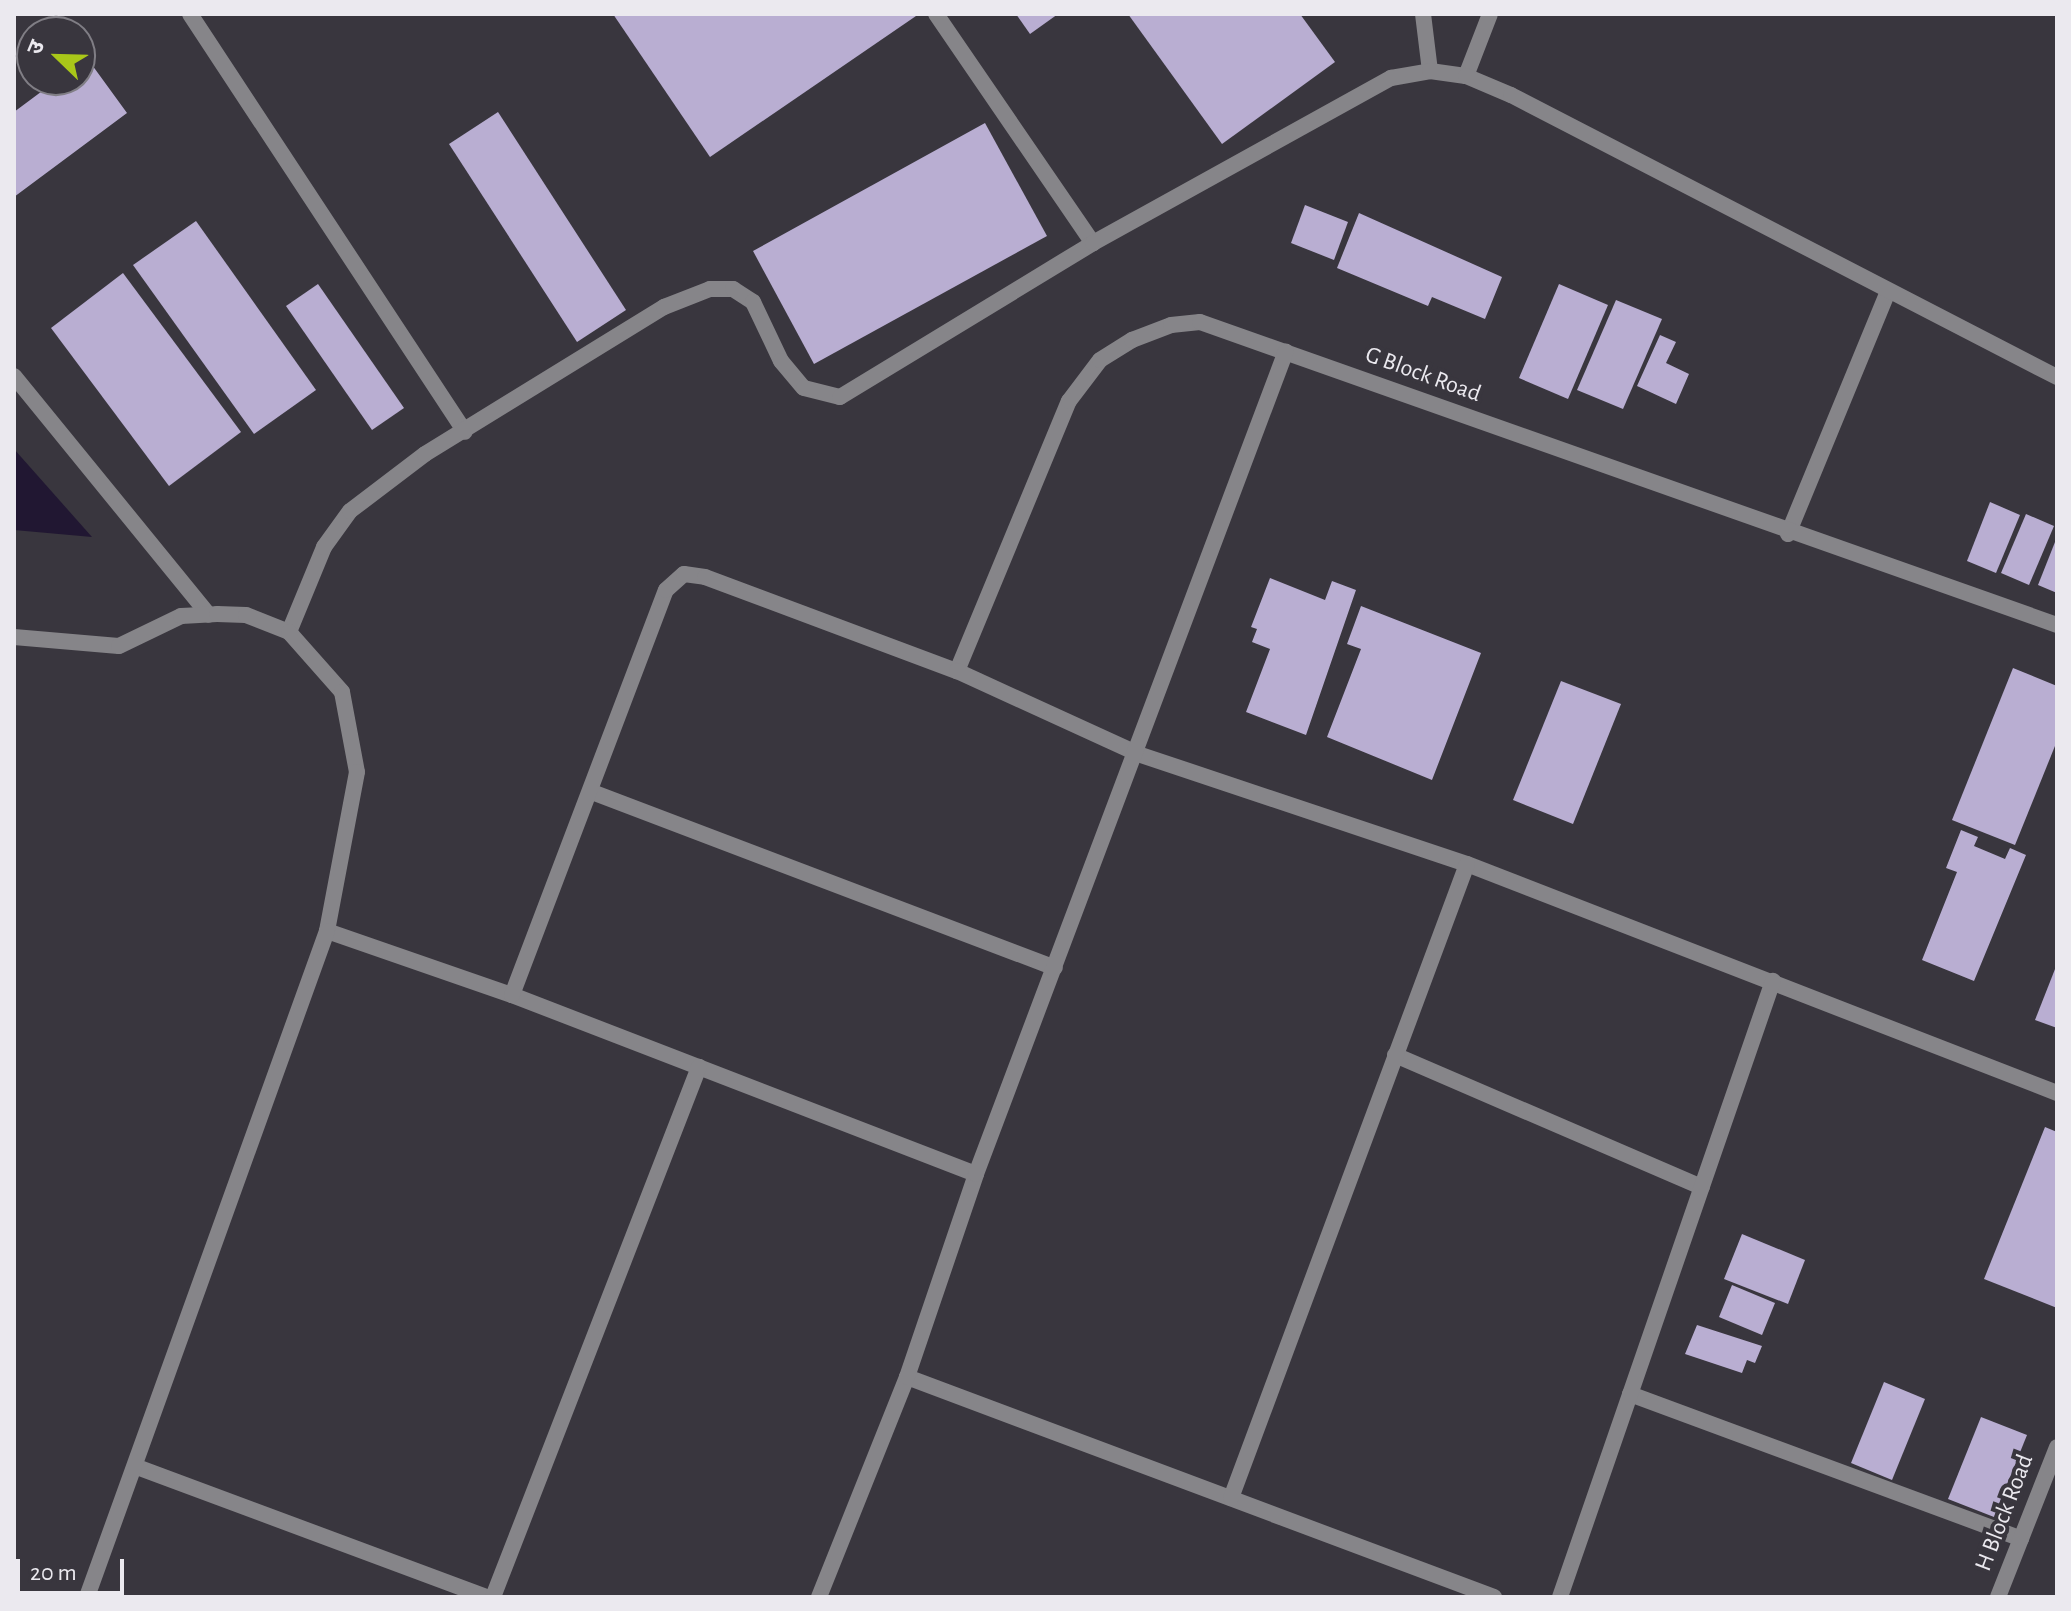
<!DOCTYPE html>
<meta charset="utf-8">
<style>
body{margin:0}
#map{position:relative;width:2071px;height:1611px;overflow:hidden;background:#39363e;font-family:"Alegreya Sans","Noto Sans Devanagari",sans-serif}
div>[style]{position:absolute}
[style*='--x']{left:calc(var(--x)*1px);top:calc(var(--y)*1px);width:calc(var(--w)*1px);rotate:calc(var(--a)*1deg)}
.water>*{inset:0;background:#211732}
.building>*{inset:0;background:#b9aed2}
.minor>*{height:16px;margin:-8px;padding:0 8px;transform-origin:8px;border-radius:8px;background:#868589}
.tertiary>*{height:16px;margin:-8px;padding:0 8px;transform-origin:8px;border-radius:8px;background:#868589}
span{translate:-50% -50%;white-space:nowrap;text-align:center;line-height:1.15;-webkit-text-stroke:8px #39363e;paint-order:stroke}
.street-label{font-size:24px;color:#ebe9ef}
.frame{position:absolute;inset:0;border:16px solid #ebe9ef;pointer-events:none}
.north{position:absolute;left:16px;top:16px;width:80px;height:80px;box-sizing:border-box;background:#39363e;border:2px solid #807e85;border-radius:50%;rotate:293deg;font-size:22px;font-weight:700;line-height:32px;text-align:center;color:#ebe9ef}
.north::after{content:'';display:block;margin:auto;width:28px;height:36px;background:#a9c719;clip-path:polygon(50% 0,100% 100%,50% 72%,0 100%)}
.scale{position:absolute;left:16px;top:1559px;width:108px;height:36px;box-sizing:border-box;border:4px solid #ebe9ef;border-top:0;padding-left:10px;font-size:24px;line-height:28px;white-space:nowrap;color:#ebe9ef;-webkit-text-stroke:6px #39363e;paint-order:stroke}
</style>
<div id="map">
<div class="water">
<i style="clip-path:polygon(14px 449px,92px 537px,14px 530px)"></i>
</div>
<div class="building">
<i style="clip-path:polygon(613px 14px,914px 14px,916px 16px,710px 157px)"></i>
<i style="clip-path:polygon(1016px 14px,1058px 14px,1030px 34px)"></i>
<i style="clip-path:polygon(1128px 14px,1300px 14px,1335px 62px,1222px 144px)"></i>
<i style="clip-path:polygon(87px 58px,127px 113px,14px 197px,14px 112px,57px 80px,80px 80px,80px 63px)"></i>
<i style="clip-path:polygon(498px 112px,626px 310px,577px 342px,449px 144px)"></i>
<i style="clip-path:polygon(985px 123px,1047px 236px,814px 364px,753px 251px)"></i>
<i style="clip-path:polygon(1305px 205px,1348px 222px,1334px 260px,1291px 243px)"></i>
<i style="clip-path:polygon(1359px 213px,1502px 277px,1485px 319px,1432px 297px,1428px 306px,1337px 268px)"></i>
<i style="clip-path:polygon(196px 221px,316px 390px,254px 434px,133px 265px)"></i>
<i style="clip-path:polygon(123px 273px,241px 432px,169px 486px,51px 328px)"></i>
<i style="clip-path:polygon(318px 284px,404px 408px,372px 430px,286px 306px)"></i>
<i style="clip-path:polygon(1559px 284px,1608px 305px,1568px 399px,1519px 378px)"></i>
<i style="clip-path:polygon(1616px 300px,1662px 319px,1623px 409px,1577px 390px)"></i>
<i style="clip-path:polygon(1660px 335px,1676px 342px,1666px 363px,1689px 374px,1676px 404px,1637px 386px)"></i>
<i style="clip-path:polygon(1990px 502px,2020px 515px,1996px 573px,1967px 561px)"></i>
<i style="clip-path:polygon(2026px 514px,2054px 526px,2029px 585px,2001px 573px)"></i>
<i style="clip-path:polygon(2057px 537px,2057px 593px,2038px 585px)"></i>
<i style="clip-path:polygon(1270px 578px,1325px 600px,1332px 581px,1356px 590px,1306px 735px,1246px 712px,1270px 649px,1252px 642px,1257px 629px,1251px 627px)"></i>
<i style="clip-path:polygon(1361px 606px,1481px 653px,1432px 780px,1327px 737px,1361px 649px,1347px 644px)"></i>
<i style="clip-path:polygon(2013px 668px,2057px 686px,2057px 741px,2015px 845px,1952px 820px)"></i>
<i style="clip-path:polygon(1561px 681px,1621px 704px,1573px 824px,1513px 800px)"></i>
<i style="clip-path:polygon(1961px 830px,1978px 837px,1974px 846px,2005px 859px,2010px 848px,2026px 855px,1974px 981px,1922px 960px,1957px 872px,1946px 868px)"></i>
<i style="clip-path:polygon(2057px 964px,2057px 1028px,2035px 1020px)"></i>
<i style="clip-path:polygon(2045px 1127px,2057px 1132px,2057px 1308px,1984px 1279px)"></i>
<i style="clip-path:polygon(1742px 1234px,1805px 1260px,1788px 1304px,1724px 1279px)"></i>
<i style="clip-path:polygon(1732px 1285px,1775px 1303px,1762px 1335px,1719px 1317px)"></i>
<i style="clip-path:polygon(1697px 1325px,1762px 1346px,1755px 1363px,1747px 1360px,1742px 1373px,1685px 1354px)"></i>
<i style="clip-path:polygon(1884px 1382px,1925px 1399px,1892px 1480px,1851px 1463px)"></i>
<i style="clip-path:polygon(1981px 1417px,2027px 1435px,1994px 1517px,1948px 1499px)"></i>
</div>
<div class="minor">
<i style="--x:190;--y:14;--w:500;--a:56.66"></i>
<i style="--x:936;--y:14;--w:278;--a:55.6"></i>
<i style="--x:1423;--y:14;--w:57;--a:83"></i>
<i style="--x:1466;--y:76;--w:66;--a:-68.8"></i>
<i style="--x:14;--y:376;--w:308;--a:50.8"></i>
<i style="--x:1788;--y:534;--w:263;--a:-67.6"></i>
<i style="--x:957;--y:671;--w:292;--a:-67.5"></i>
<i style="--x:1069;--y:401;--w:51;--a:-52.9"></i>
<i style="--x:1100;--y:360;--w:38;--a:-32"></i>
<i style="--x:1132;--y:340;--w:42;--a:-21"></i>
<i style="--x:1171;--y:325;--w:29;--a:-6"></i>
<i style="--x:1200;--y:322;--w:909;--a:19.47"></i>
<i style="--x:592;--y:792;--w:495;--a:20.8"></i>
<i style="--x:327;--y:931;--w:196;--a:19.1"></i>
<i style="--x:512;--y:995;--w:497;--a:21.1"></i>
<i style="--x:512;--y:995;--w:433;--a:-69.2"></i>
<i style="--x:666;--y:590;--w:24;--a:-42"></i>
<i style="--x:684;--y:574;--w:21;--a:8"></i>
<i style="--x:705;--y:577;--w:269;--a:20.5"></i>
<i style="--x:957;--y:671;--w:199;--a:24.6"></i>
<i style="--x:1138;--y:754;--w:347;--a:18.5"></i>
<i style="--x:1467;--y:864;--w:633;--a:21.21"></i>
<i style="--x:1395;--y:1055;--w:334;--a:23.3"></i>
<i style="--x:907;--y:1377;--w:627;--a:20.55"></i>
<i style="--x:1630;--y:1394;--w:417;--a:20.3"></i>
<i style="--x:137;--y:1467;--w:372;--a:20.4"></i>
<i style="--x:1231;--y:1498;--w:676;--a:-69.58"></i>
<i style="--x:493;--y:1597;--w:569;--a:-68.76"></i>
<i style="--x:819;--y:1597;--w:237;--a:-68.2"></i>
<i style="--x:907;--y:1377;--w:214;--a:-71.2"></i>
<i style="--x:976;--y:1174;--w:879;--a:-69.36"></i>
<i style="--x:1560;--y:1597;--w:652;--a:-70.93"></i>
<i style="--x:1998;--y:1597;--w:161;--a:-68.5"></i>
</div>
<div class="tertiary">
<i style="--x:289;--y:632;--w:92;--a:-67.6"></i>
<i style="--x:324;--y:547;--w:44;--a:-54.2"></i>
<i style="--x:350;--y:511;--w:94;--a:-37.2"></i>
<i style="--x:425;--y:454;--w:281;--a:-31.6"></i>
<i style="--x:664;--y:307;--w:49;--a:-21.4"></i>
<i style="--x:710;--y:289;--w:23;--a:0"></i>
<i style="--x:733;--y:289;--w:24;--a:33"></i>
<i style="--x:753;--y:302;--w:65;--a:64.6"></i>
<i style="--x:781;--y:361;--w:35;--a:50"></i>
<i style="--x:804;--y:388;--w:37;--a:14"></i>
<i style="--x:840;--y:397;--w:296;--a:-31.3"></i>
<i style="--x:1093;--y:243;--w:341;--a:-29"></i>
<i style="--x:1391;--y:78;--w:40;--a:-10"></i>
<i style="--x:1430;--y:71;--w:36;--a:8"></i>
<i style="--x:1466;--y:76;--w:49;--a:22.9"></i>
<i style="--x:1511;--y:95;--w:615;--a:27.32"></i>
<i style="--x:14;--y:637;--w:105;--a:4.9"></i>
<i style="--x:119;--y:646;--w:69;--a:-25.8"></i>
<i style="--x:181;--y:616;--w:36;--a:-3"></i>
<i style="--x:217;--y:614;--w:29;--a:2"></i>
<i style="--x:246;--y:615;--w:46;--a:21.6"></i>
<i style="--x:289;--y:632;--w:80;--a:48.5"></i>
<i style="--x:342;--y:692;--w:81;--a:79.4"></i>
<i style="--x:357;--y:772;--w:162;--a:100.7"></i>
<i style="--x:327;--y:931;--w:708;--a:109.82"></i>
</div>
<div class="street-label">
<span style="left:1423px;top:375px;rotate:20deg">G Block Road</span>
<span style="left:2005px;top:1513px;rotate:-69deg">H Block Road</span>
</div>
<div class="frame"></div>
<div class="north">उ</div>
<div class="scale">20 m</div>
</div>
